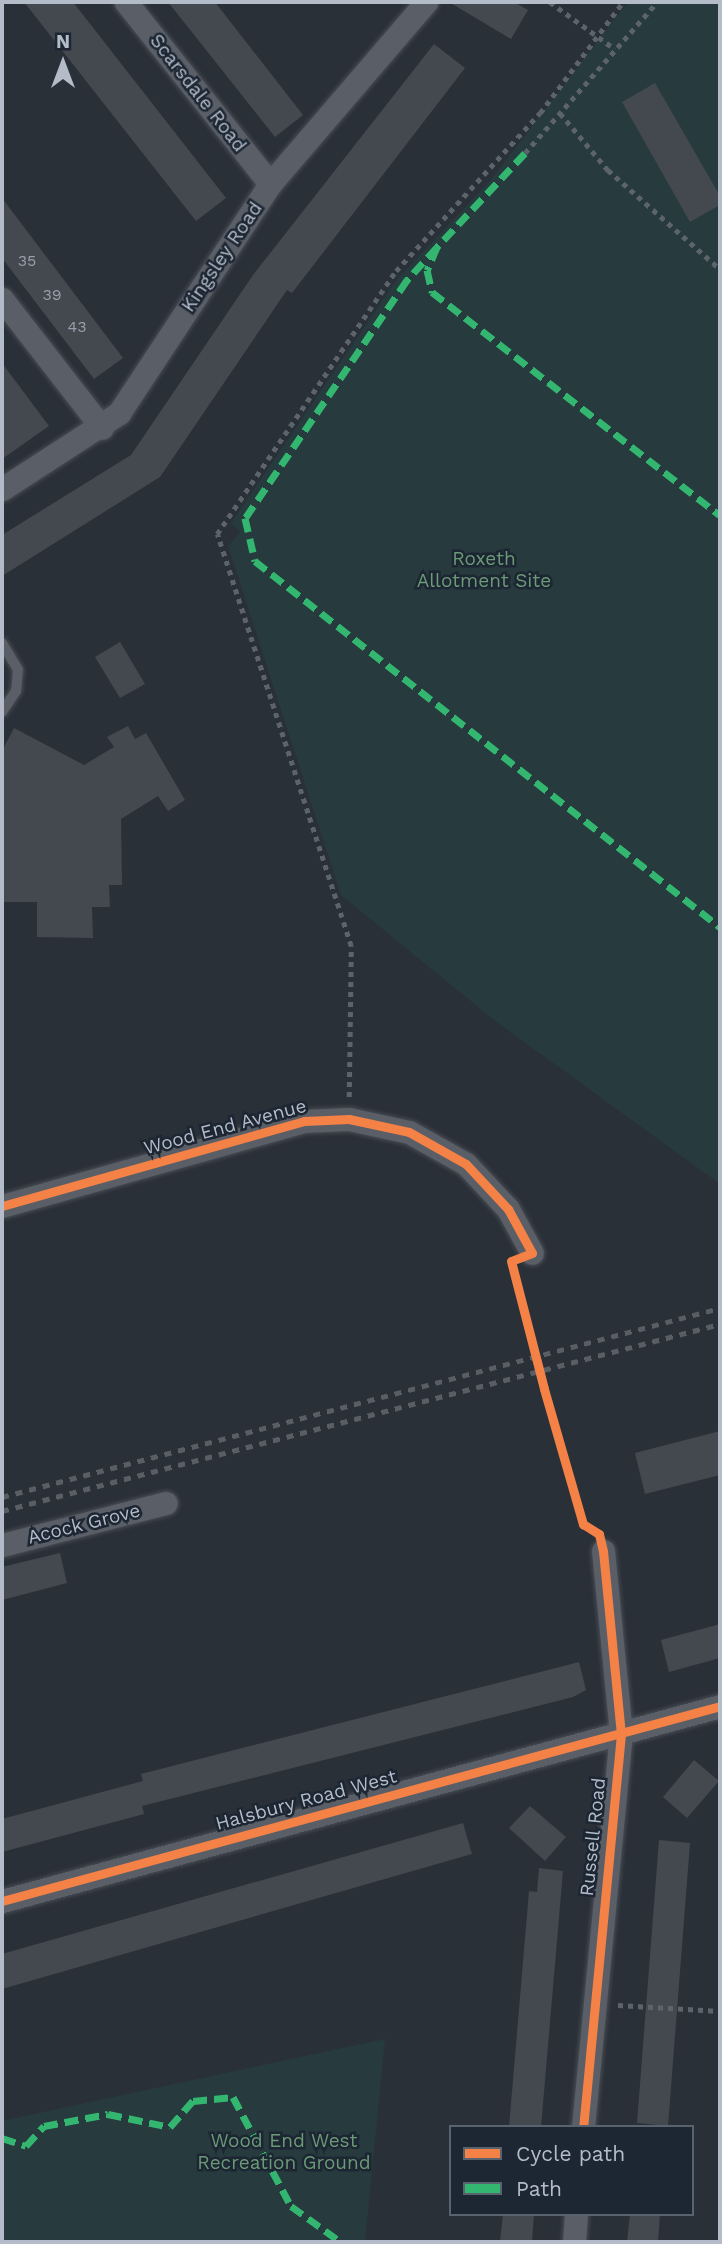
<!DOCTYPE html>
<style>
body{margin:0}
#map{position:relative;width:722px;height:2244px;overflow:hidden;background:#2a3038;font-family:"Work Sans",sans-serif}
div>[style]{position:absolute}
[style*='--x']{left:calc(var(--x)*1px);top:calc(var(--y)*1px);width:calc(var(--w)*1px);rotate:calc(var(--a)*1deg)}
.green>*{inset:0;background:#273a3e}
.building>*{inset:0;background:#444950}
.path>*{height:4.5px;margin-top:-2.25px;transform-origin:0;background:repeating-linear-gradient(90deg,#5d636a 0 5px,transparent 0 10px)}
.roads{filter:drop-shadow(0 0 2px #484c53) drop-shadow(0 0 2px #484c53)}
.service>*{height:10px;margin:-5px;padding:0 5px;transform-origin:5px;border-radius:5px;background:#5a5e66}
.minor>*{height:23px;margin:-11.5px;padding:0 11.5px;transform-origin:11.5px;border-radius:11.5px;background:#5a5e66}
.rail>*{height:5px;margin-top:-2.5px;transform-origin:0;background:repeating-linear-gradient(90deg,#595d64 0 7px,transparent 0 14px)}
.path-bridge>*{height:4.5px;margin-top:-2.25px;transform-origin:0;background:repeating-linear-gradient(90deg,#5d636a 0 5px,transparent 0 10px)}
.quiet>*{height:7px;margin-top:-3.5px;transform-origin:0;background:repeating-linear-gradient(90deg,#33b770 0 14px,transparent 0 21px)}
.cycleway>*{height:9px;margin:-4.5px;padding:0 4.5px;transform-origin:4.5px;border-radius:4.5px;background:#f48246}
span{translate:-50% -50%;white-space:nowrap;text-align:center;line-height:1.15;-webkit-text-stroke:5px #1d2633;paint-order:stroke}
.number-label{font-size:16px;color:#989fab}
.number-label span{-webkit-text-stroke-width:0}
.street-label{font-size:19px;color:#b4bcc9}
.park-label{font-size:19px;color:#6b9a76}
.frame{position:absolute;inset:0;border:4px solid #b4bcc9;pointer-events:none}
.legend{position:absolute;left:449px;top:2125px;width:245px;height:91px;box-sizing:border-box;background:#1d2633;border:2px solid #59626f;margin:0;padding:9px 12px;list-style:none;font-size:21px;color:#b4bcc9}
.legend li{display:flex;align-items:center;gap:14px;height:35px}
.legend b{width:35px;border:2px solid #59626f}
.north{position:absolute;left:28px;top:28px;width:70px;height:70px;-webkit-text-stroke:5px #1d2633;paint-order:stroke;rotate:0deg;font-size:19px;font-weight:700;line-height:28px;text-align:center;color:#b4bcc9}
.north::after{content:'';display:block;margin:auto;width:24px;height:32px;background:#b4bcc9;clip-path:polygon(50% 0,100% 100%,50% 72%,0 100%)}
</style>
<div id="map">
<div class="green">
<i style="clip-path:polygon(628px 2px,720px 2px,720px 1184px,494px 1020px,341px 895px,228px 546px,240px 532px,231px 523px,397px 279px,489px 182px)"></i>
<i style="clip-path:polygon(385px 2039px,365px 2242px,2px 2242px,2px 2121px)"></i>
</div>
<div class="building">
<i style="clip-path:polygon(24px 2px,73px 2px,226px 198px,196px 221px)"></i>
<i style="clip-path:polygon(168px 2px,215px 2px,303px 115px,275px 137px)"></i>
<i style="clip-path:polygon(449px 2px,514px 2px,528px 10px,511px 39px)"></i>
<i style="clip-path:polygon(434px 44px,465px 68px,292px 293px,287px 290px,160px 477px,2px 576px,2px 535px,131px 455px,253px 275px)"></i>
<i style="clip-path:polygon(655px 83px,720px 196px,720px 205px,690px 222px,622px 102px)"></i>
<i style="clip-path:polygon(2px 198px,123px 358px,94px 379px,2px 258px)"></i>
<i style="clip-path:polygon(2px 363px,49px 426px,2px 459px)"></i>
<i style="clip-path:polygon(120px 642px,145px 684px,120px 698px,95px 657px)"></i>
<i style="clip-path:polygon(128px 726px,135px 739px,146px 733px,185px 800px,168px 811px,158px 796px,121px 819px,122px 885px,109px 885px,110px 907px,92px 907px,93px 938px,37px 937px,37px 902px,2px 902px,2px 751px,14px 728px,84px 765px,114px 747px,107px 737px)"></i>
<i style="clip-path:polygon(720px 1431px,720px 1475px,645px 1494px,635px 1453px)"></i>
<i style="clip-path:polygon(60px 1553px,67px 1583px,2px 1600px,2px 1567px)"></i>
<i style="clip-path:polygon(720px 1624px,720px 1658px,669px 1672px,661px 1640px)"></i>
<i style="clip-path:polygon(579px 1662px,586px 1690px,573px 1697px,142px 1806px,144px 1814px,2px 1852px,2px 1819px,143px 1781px,141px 1774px)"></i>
<i style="clip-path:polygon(694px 1760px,719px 1781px,687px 1818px,663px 1797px)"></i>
<i style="clip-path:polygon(530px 1806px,566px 1837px,545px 1861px,509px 1828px)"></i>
<i style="clip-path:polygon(463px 1823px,472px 1854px,2px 1989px,2px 1954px)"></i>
<i style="clip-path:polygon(659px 1840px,690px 1843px,668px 2126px,637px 2123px)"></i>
<i style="clip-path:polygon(539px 1868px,563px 1871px,541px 2127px,509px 2127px,529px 1891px,537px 1892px)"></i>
<i style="clip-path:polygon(503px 2214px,534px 2214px,532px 2242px,500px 2242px)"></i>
<i style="clip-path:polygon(630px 2214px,660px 2214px,658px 2242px,627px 2242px)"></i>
</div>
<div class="path">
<i style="--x:550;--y:2;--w:80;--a:35.9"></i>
<i style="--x:560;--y:113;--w:75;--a:49.9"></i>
<i style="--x:608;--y:170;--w:149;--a:41.5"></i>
<i style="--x:525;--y:153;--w:201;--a:-48.8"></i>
<i style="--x:349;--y:1097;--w:151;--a:-89.2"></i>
<i style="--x:351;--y:946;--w:433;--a:-108"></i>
<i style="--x:217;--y:534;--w:318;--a:-55.8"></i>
<i style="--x:396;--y:271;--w:214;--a:-47.7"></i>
<i style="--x:540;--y:113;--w:139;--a:-53.2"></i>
<i style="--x:512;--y:1267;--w:71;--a:73.6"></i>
<i style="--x:544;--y:1389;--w:141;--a:73.9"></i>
<i style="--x:583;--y:1524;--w:13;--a:32"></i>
<i style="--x:618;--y:2005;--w:102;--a:3.4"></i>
</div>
<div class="roads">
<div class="service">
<i style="--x:2;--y:643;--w:31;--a:59"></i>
<i style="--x:18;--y:670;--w:21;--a:95"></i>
<i style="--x:16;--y:691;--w:25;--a:124"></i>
</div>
<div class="minor">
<i style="--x:126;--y:2;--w:232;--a:51.6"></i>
<i style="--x:2;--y:299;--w:163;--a:52.2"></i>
<i style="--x:2;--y:489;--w:140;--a:-33"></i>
<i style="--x:119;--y:413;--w:274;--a:-56.6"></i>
<i style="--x:270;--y:184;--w:240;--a:-49.4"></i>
<i style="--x:2;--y:1206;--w:314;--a:-15.7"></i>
<i style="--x:304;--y:1121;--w:45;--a:-2.5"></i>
<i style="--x:349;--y:1119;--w:61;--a:12.2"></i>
<i style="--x:409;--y:1132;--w:65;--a:29.3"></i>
<i style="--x:466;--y:1164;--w:62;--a:47"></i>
<i style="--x:508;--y:1209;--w:50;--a:61.4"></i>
<i style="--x:2;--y:1545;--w:169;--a:-14.4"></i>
<i style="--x:2;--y:1901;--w:744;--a:-15.19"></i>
<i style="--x:583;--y:2127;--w:395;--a:-84.5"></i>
<i style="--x:621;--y:1734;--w:184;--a:-95.6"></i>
<i style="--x:574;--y:2242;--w:28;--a:-86"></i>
</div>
</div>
<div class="rail">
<i style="--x:2;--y:1497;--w:742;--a:-14.75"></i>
<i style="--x:2;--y:1511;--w:742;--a:-14.6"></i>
</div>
<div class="path-bridge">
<i style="--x:532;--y:1335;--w:55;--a:77.5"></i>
</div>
<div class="quiet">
<i style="--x:525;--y:153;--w:129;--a:133.1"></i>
<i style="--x:437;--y:247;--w:25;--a:113"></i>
<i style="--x:427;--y:270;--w:23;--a:77"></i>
<i style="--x:432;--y:292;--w:364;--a:37.8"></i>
<i style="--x:437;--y:247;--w:45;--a:132.3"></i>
<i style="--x:407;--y:280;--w:288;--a:124.2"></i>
<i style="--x:245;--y:518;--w:44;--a:76.9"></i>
<i style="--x:255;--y:561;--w:592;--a:38.21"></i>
<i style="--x:2;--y:2138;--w:25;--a:18"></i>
<i style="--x:26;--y:2146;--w:27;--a:-48"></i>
<i style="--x:44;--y:2126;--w:65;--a:-10.6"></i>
<i style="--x:108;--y:2114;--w:63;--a:11.8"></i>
<i style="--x:170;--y:2127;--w:35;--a:-49"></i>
<i style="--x:193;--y:2101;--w:40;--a:-5.7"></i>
<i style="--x:233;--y:2097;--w:123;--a:62"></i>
<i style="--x:291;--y:2206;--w:62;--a:35.8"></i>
</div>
<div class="cycleway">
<i style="--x:2;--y:1206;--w:314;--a:-15.7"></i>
<i style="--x:304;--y:1121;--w:45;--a:-2.5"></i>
<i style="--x:349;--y:1119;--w:61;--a:12.2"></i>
<i style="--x:409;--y:1132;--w:65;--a:29.3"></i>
<i style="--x:466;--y:1164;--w:62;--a:47"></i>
<i style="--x:508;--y:1209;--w:50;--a:61.4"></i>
<i style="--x:532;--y:1253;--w:22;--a:159"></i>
<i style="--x:511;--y:1261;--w:132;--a:75.5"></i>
<i style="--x:544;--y:1389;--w:141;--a:73.9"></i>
<i style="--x:583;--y:1524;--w:19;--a:32"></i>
<i style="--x:599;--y:1534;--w:17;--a:77"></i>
<i style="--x:603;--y:1551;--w:184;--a:84.4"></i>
<i style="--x:621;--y:1734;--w:395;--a:95.5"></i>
<i style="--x:2;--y:1901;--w:744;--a:-15.19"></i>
</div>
<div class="number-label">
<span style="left:27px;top:261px">35</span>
<span style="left:52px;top:295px">39</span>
<span style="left:77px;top:327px">43</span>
</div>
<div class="street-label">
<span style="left:198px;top:93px;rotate:52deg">Scarsdale Road</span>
<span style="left:222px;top:257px;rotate:-56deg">Kingsley Road</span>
<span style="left:225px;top:1127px;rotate:-15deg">Wood End Avenue</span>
<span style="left:84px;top:1524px;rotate:-14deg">Acock Grove</span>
<span style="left:306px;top:1800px;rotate:-15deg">Halsbury Road West</span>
<span style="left:593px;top:1837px;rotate:-84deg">Russell Road</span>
</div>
<div class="park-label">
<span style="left:484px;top:570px">Roxeth<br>Allotment Site</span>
<span style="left:284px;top:2152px">Wood End West<br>Recreation Ground</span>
</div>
<div class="frame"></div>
<ul class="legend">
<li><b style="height:9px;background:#f48246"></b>Cycle path</li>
<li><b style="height:9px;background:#33b770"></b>Path</li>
</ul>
<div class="north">N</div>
</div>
